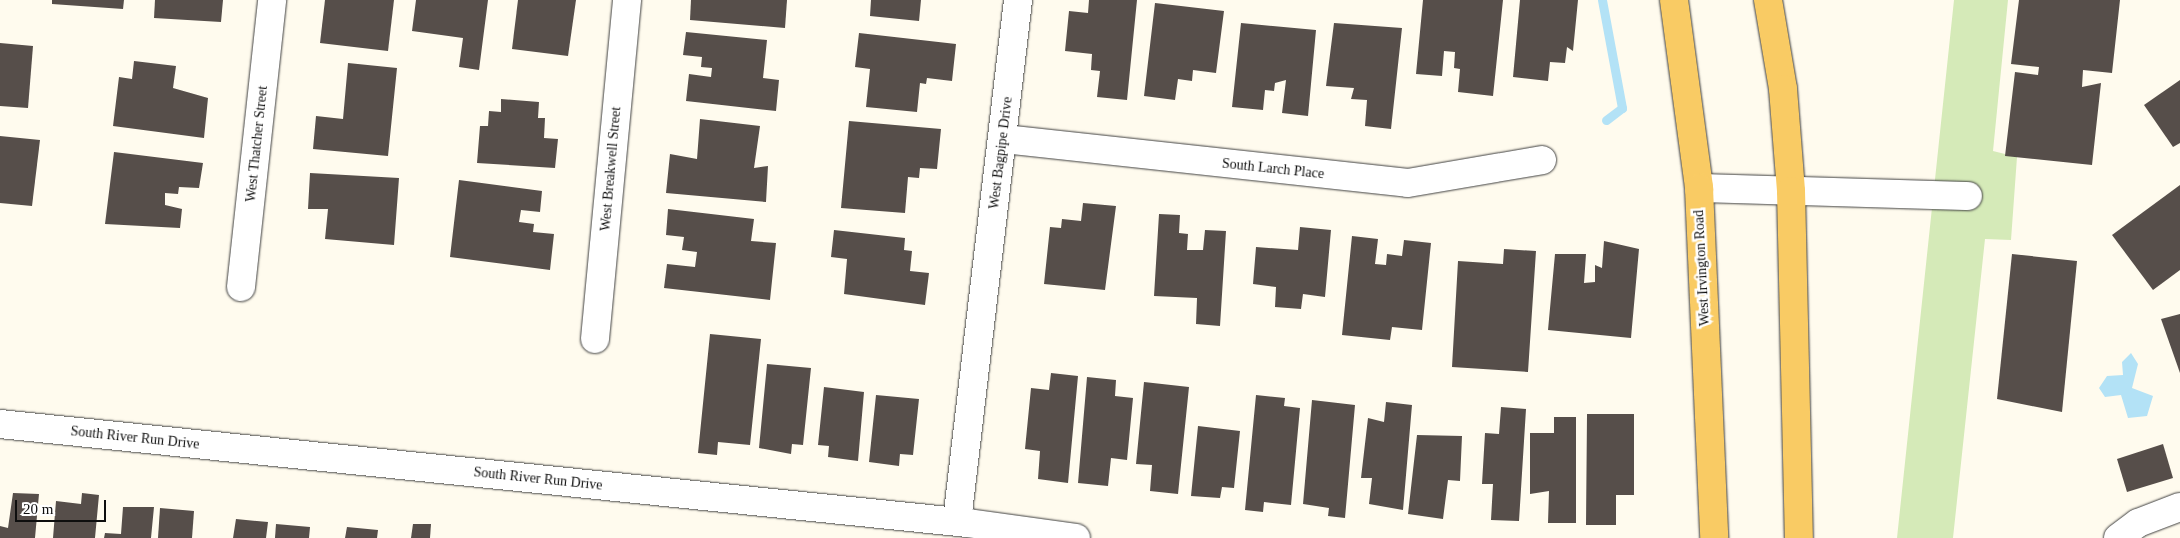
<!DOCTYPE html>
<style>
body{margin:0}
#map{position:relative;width:2180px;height:538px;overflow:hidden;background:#fffbee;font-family:"Times New Roman",serif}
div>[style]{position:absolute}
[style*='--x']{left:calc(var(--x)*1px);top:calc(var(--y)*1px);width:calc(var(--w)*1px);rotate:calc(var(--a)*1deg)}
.green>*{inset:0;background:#d5eab8}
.water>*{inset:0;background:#b3e2f6}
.stream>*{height:9px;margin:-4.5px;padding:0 4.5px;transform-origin:4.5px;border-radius:4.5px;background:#b3e2f6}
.building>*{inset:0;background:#564e4a}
.roads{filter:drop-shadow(0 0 1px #414141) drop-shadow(0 0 1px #414141)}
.minor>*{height:28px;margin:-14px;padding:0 14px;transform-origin:14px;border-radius:14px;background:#fff}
.major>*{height:28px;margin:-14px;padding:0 14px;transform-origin:14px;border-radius:14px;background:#f9cb64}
span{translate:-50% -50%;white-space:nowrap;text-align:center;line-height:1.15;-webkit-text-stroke:5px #fff;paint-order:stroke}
.street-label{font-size:14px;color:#0e0e0e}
.scale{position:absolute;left:15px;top:500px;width:91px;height:22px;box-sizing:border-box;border:2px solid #0e0e0e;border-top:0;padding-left:6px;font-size:15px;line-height:18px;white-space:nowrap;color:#0e0e0e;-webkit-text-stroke:4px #fff;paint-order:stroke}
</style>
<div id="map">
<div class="green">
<i style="clip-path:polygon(1954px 0,2008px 0,1993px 151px,2017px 157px,2011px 240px,1985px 239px,1953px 538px,1897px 538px)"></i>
</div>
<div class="water">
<i style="clip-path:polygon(2131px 353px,2138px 364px,2132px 388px,2153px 396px,2147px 416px,2128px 418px,2121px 395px,2105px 397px,2099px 388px,2107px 376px,2123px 375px,2122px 362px)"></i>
</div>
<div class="stream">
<i style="--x:1602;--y:0;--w:110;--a:79.5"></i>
<i style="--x:1622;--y:108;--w:20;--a:143"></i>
</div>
<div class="building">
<i style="clip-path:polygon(52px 0,124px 0,123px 9px,52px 4px)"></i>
<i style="clip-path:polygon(155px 0,223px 0,221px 22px,154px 18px)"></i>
<i style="clip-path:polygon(325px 0,394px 0,388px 51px,320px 43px)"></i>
<i style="clip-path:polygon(416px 0,488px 0,479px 70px,459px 67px,463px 38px,412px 31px)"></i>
<i style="clip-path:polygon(518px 0,576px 0,568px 56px,512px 49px)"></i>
<i style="clip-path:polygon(691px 0,787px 0,785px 28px,690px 20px)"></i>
<i style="clip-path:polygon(871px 0,921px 0,919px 21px,870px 16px)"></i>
<i style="clip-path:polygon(1089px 0,1137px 0,1127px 100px,1097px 97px,1100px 71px,1091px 70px,1092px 54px,1065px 51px,1069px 11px,1088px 13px)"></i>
<i style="clip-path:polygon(1423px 0,1503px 0,1493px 96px,1458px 92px,1460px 69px,1454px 68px,1455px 52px,1444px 51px,1442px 76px,1416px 74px)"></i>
<i style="clip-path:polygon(1520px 0,1578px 0,1573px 51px,1567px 47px,1565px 63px,1550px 62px,1548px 81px,1513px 77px)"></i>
<i style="clip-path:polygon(2019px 0,2120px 0,2112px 73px,2083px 70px,2082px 87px,2101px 83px,2092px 165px,2005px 156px,2015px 72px,2038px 75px,2039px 67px,2011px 64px)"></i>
<i style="clip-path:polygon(1155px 3px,1224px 11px,1216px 73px,1193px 70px,1192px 81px,1178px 79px,1175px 100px,1144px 96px)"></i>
<i style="clip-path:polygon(1241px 23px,1316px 30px,1308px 116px,1282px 113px,1286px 80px,1275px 83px,1274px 91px,1265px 90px,1263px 110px,1232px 107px)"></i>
<i style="clip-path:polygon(1334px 23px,1402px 28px,1391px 129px,1365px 126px,1367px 100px,1351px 99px,1354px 88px,1326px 86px)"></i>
<i style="clip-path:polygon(686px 32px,767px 40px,763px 78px,779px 80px,776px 111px,686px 101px,689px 74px,711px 77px,712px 68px,701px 67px,702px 57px,683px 55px)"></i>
<i style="clip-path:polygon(859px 33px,956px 44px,952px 81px,927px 78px,926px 84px,920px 83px,917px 112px,866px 107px,870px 69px,855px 67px)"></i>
<i style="clip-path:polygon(0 43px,33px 46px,28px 108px,0 106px)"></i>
<i style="clip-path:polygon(134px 61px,176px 66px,173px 88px,208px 98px,204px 138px,113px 126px,119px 77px,132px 79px)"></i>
<i style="clip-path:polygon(348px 63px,397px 68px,388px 156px,313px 149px,316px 116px,343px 119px)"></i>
<i style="clip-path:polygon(2180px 80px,2180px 143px,2173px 147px,2144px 105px)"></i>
<i style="clip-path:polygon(501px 99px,539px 102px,538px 118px,545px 118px,544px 138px,558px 139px,555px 168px,477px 163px,480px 126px,488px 126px,489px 111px,501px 112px)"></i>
<i style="clip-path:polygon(700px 119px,760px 126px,754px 168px,768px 166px,766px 202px,666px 193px,670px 154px,697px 159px)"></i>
<i style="clip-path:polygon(849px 121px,941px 129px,937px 169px,920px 168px,919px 178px,908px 177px,905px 213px,841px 208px)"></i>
<i style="clip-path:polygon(0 136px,40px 140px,32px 206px,0 203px)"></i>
<i style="clip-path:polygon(114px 152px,203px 163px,199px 188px,179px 187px,178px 194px,165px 193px,165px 205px,182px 209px,180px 228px,105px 224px)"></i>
<i style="clip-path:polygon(310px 173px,399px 178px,394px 245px,325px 239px,328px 209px,308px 209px)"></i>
<i style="clip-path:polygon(459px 180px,542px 191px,540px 212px,521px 210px,519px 222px,534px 224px,533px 232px,554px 234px,550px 270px,450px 257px)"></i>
<i style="clip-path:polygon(2180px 185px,2180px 270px,2153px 290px,2112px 235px)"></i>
<i style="clip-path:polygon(1083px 203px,1116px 206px,1105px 290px,1044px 284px,1050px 227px,1061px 228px,1062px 219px,1081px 221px)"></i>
<i style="clip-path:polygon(668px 209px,754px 219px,751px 241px,776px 243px,770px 300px,664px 288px,667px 264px,695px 267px,697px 252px,682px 250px,684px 237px,666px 235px)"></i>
<i style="clip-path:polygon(1159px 214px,1180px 215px,1179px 233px,1188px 234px,1187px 250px,1203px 250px,1205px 230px,1226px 231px,1220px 326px,1196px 324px,1197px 298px,1154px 296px)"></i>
<i style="clip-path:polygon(1300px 227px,1331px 230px,1325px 297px,1303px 294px,1301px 309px,1275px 307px,1276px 287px,1253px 284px,1256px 247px,1298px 250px)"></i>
<i style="clip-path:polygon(834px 230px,905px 238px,904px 250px,912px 251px,910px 271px,929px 273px,925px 305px,844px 294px,847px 259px,831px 257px)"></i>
<i style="clip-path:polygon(1352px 236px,1378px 239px,1375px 264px,1386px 265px,1387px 254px,1402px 256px,1404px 240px,1431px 243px,1422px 330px,1392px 327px,1390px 340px,1342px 335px)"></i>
<i style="clip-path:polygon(1604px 241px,1639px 249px,1631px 338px,1548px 330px,1555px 254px,1586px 254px,1584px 283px,1595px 282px,1595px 265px,1602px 268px)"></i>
<i style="clip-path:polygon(1504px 249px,1536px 251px,1528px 372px,1452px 367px,1458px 261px,1503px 264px)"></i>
<i style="clip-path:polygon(2012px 254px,2077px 261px,2062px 412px,1997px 399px)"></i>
<i style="clip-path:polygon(2180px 314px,2180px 373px,2161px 319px)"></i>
<i style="clip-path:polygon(710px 334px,761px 339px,750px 445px,718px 442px,717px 455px,698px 453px)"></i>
<i style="clip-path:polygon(767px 364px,811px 368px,803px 445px,792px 444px,791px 454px,759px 448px)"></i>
<i style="clip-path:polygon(1051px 373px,1078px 376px,1068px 483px,1038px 479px,1040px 451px,1025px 449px,1031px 388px,1049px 390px)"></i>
<i style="clip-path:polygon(1087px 377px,1116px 380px,1115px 396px,1133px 398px,1127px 460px,1111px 458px,1108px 486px,1078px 483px)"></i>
<i style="clip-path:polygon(1144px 382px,1189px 387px,1178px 494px,1150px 491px,1152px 465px,1136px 464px)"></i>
<i style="clip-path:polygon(824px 387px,864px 392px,858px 461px,828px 457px,829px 446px,818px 445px)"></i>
<i style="clip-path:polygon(876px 395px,919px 399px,913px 455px,900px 454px,899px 466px,869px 462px)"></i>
<i style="clip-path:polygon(1256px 395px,1285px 398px,1284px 406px,1300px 408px,1291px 505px,1264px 502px,1263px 512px,1245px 510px)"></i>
<i style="clip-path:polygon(1312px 400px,1355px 405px,1345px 518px,1328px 516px,1329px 508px,1303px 504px)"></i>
<i style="clip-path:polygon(1386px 402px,1412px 405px,1403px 510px,1369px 504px,1372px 478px,1361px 478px,1368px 418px,1384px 422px)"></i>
<i style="clip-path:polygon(1501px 407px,1526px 409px,1519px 521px,1491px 520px,1493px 484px,1482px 484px,1485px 433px,1499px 434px)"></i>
<i style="clip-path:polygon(1587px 414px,1634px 414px,1634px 495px,1616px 495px,1616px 525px,1586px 525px)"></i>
<i style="clip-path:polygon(1554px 417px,1576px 417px,1576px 523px,1548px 523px,1549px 491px,1530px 494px,1530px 433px,1554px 433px)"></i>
<i style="clip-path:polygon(1198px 426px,1240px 431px,1234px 488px,1222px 487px,1220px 498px,1191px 496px)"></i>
<i style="clip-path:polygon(1417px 435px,1462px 436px,1460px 481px,1448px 480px,1443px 519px,1408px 514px)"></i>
<i style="clip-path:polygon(2163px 444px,2173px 478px,2127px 492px,2117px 459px)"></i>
<i style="clip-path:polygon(13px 493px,39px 494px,35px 538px,0 538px,0 526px,8px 528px)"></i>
<i style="clip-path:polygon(82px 493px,99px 495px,95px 538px,53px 538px,56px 501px,81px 504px)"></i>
<i style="clip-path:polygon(123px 507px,154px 507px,151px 538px,104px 538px,105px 533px,121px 534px)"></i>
<i style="clip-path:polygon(160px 508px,194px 511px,192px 538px,158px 538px)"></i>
<i style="clip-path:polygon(236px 519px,268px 522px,266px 538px,233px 538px)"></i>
<i style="clip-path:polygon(276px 524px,310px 527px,309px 538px,275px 538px)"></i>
<i style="clip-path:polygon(413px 524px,431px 524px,430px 538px,411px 538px)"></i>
<i style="clip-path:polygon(347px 527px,378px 530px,377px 538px,345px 538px)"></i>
</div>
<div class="roads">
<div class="minor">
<i style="--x:1004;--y:139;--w:406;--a:6.2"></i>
<i style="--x:1408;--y:183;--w:136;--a:-9.7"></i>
<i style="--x:1699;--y:188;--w:269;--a:1.7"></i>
<i style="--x:241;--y:287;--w:289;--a:-83.8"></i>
<i style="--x:595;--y:339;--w:341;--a:-84.6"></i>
<i style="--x:0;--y:424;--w:973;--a:5.84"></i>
<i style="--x:968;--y:523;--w:109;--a:7.9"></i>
<i style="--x:957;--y:521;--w:525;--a:-83.32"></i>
<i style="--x:2118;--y:538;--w:25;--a:-37"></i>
<i style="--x:2138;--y:523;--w:45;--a:-20.9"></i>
</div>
<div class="major">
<i style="--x:1674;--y:0;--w:190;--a:82.4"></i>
<i style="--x:1699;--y:188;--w:350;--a:87.5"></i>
<i style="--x:1768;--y:0;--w:90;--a:80.4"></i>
<i style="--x:1783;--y:89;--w:102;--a:85.5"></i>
<i style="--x:1791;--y:191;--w:347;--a:88.7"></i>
</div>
</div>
<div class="street-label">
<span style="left:257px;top:144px;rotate:-84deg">West Thatcher Street</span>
<span style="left:1001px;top:153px;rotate:-83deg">West Bagpipe Drive</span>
<span style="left:611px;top:169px;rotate:-85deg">West Breakwell Street</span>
<span style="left:1273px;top:169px;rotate:6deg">South Larch Place</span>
<span style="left:1702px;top:268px;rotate:-93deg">West Irvington Road</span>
<span style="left:135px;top:438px;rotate:6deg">South River Run Drive</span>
<span style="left:538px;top:479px;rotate:6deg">South River Run Drive</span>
</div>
<div class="scale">20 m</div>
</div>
